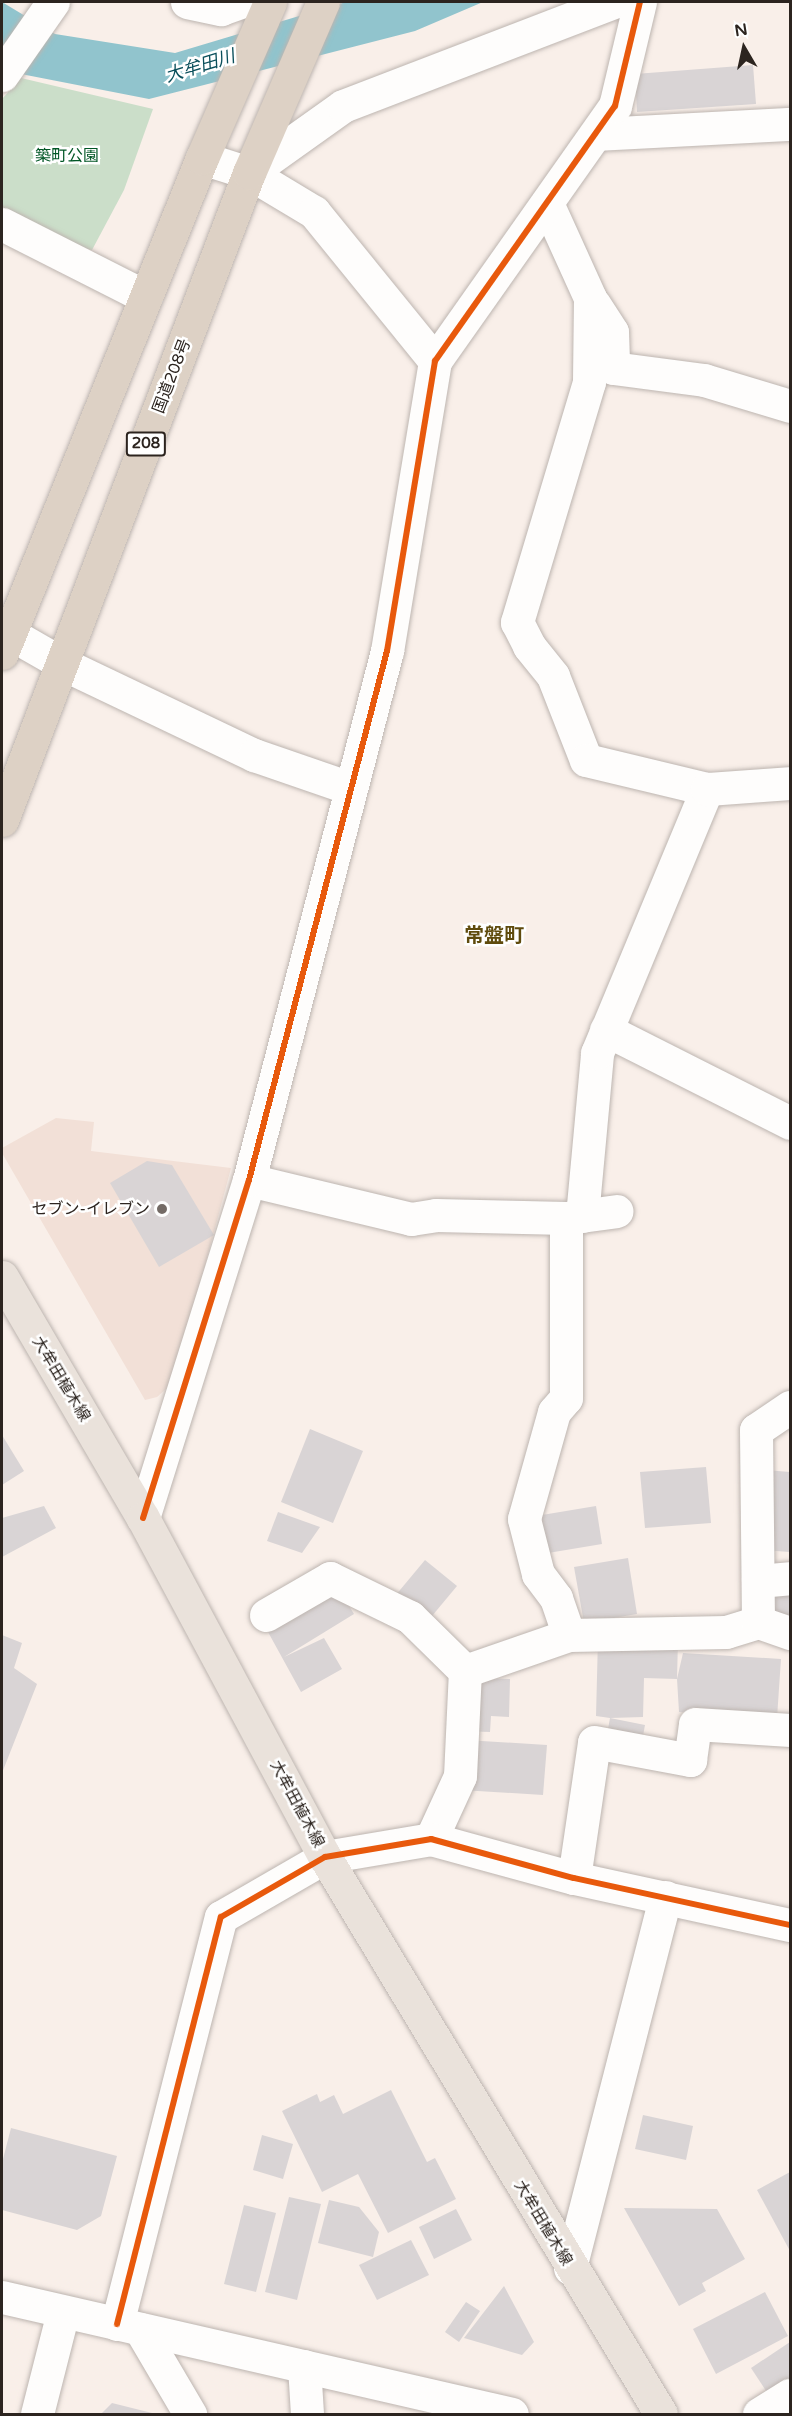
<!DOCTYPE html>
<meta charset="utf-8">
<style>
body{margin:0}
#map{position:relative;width:792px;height:2416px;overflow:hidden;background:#f9efe9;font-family:"Varela Round","Noto Sans JP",sans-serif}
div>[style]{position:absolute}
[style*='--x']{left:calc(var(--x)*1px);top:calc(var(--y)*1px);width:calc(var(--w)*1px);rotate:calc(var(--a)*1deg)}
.built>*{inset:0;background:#f2e0d7}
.green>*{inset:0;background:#cbdec9}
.water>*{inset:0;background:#91c4cd}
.building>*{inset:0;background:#d9d4d5}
.roads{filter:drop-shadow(0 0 2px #bdb5b0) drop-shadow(0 0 2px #bdb5b0)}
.minor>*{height:33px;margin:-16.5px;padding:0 16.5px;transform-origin:16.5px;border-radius:16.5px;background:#fefdfc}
.major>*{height:33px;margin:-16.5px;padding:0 16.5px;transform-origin:16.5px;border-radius:16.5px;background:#eae2db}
.highway>*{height:33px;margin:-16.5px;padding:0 16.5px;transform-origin:16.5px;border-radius:16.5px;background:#ddd1c5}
.cycleway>*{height:6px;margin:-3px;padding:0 3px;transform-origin:3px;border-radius:3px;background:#e8590c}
.dots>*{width:16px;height:16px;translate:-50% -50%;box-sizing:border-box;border:3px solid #fff;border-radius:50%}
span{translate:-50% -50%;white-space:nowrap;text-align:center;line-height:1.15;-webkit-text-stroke:5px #fff;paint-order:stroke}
.shield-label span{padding:2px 4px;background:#fff;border:2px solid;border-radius:4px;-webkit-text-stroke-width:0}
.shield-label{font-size:15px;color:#2c241f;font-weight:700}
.park-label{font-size:16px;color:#005625}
.street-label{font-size:16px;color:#2c241f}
.poi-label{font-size:16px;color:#2c241f}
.right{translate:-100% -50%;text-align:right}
.water-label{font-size:18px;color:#0b4f5b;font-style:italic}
.quarter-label{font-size:20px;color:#5f4b0d;font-weight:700}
.frame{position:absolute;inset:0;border:3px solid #2c241f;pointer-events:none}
.north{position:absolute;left:714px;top:18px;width:60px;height:60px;-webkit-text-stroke:4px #fff;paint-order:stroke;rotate:351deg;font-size:16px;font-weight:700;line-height:24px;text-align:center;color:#2c241f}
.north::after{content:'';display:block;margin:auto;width:21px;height:27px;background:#2c241f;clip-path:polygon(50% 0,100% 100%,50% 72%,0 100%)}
</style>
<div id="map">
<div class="built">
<i style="clip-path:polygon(56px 1118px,94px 1122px,91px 1151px,231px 1168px,174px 1382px,157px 1397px,145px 1400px,2px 1153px,2px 1148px)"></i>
</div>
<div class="green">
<i style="clip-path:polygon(21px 78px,153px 109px,124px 190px,92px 250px,71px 246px,2px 209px,2px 99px)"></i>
</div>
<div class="water">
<i style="clip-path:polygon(2px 2px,55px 34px,175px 53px,346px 2px,483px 2px,415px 31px,149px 99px,21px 74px,2px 62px)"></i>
</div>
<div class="building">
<i style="clip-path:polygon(753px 65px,756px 104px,637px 112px,635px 74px)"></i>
<i style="clip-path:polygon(147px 1161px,172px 1165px,214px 1235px,159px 1267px,110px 1183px)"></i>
<i style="clip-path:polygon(310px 1429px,363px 1451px,333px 1523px,281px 1502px)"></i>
<i style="clip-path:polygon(2px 1435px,24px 1471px,2px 1485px)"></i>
<i style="clip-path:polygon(706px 1467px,711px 1523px,645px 1528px,640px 1472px)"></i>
<i style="clip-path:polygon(752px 1469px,790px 1472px,790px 1552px,747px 1549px)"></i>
<i style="clip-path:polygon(44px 1506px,56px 1528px,2px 1557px,2px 1518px)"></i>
<i style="clip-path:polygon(596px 1506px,602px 1544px,536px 1555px,530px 1517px)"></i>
<i style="clip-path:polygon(278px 1512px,320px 1527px,302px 1553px,267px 1541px)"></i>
<i style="clip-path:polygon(628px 1558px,637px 1614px,584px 1623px,574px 1567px)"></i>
<i style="clip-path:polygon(425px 1560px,457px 1586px,422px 1628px,390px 1602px)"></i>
<i style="clip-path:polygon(327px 1570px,354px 1614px,284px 1657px,324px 1638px,342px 1669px,301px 1692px,257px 1612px)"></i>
<i style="clip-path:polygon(790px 1592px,790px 1638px,756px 1593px)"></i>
<i style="clip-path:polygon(2px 1635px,22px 1643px,14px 1668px,37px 1684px,2px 1773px)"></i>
<i style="clip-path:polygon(598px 1638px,678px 1640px,677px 1679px,683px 1653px,781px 1659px,777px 1718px,679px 1712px,677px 1679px,644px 1678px,643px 1717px,610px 1718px,645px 1725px,639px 1758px,604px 1751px,610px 1718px,596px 1716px)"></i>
<i style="clip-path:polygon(461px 1677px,510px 1679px,509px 1717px,491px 1716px,490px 1732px,459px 1731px)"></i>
<i style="clip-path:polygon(449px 1739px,547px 1745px,543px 1795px,445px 1789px)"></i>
<i style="clip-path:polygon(391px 2090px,427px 2162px,435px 2158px,456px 2199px,388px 2233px,358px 2174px,322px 2192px,282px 2111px,317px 2094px,320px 2102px,334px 2095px,343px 2114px)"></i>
<i style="clip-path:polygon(643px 2115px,693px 2126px,686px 2160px,635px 2149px)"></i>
<i style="clip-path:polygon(11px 2128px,117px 2156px,101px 2216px,77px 2230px,2px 2210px,2px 2163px)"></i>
<i style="clip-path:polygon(262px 2135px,293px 2144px,283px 2179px,253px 2170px)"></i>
<i style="clip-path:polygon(790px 2172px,790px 2251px,757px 2190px)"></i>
<i style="clip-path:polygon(289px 2197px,321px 2204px,297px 2300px,265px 2292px)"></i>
<i style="clip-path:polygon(329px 2200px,359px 2207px,379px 2232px,373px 2257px,318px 2243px)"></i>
<i style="clip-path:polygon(244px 2205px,276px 2213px,256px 2292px,224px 2284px)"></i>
<i style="clip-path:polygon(624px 2208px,717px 2209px,745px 2259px,702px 2283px,706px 2291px,679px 2306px)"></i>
<i style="clip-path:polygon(456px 2209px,472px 2240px,434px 2259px,419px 2227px)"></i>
<i style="clip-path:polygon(411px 2240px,429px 2275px,377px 2300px,359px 2265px)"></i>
<i style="clip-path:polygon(504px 2286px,534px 2342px,522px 2355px,464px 2338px)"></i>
<i style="clip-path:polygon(765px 2292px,788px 2336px,716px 2374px,693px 2329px)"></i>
<i style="clip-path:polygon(466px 2302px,480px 2311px,459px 2342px,445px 2332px)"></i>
<i style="clip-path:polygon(790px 2342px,790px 2396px,776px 2406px,751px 2368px)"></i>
<i style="clip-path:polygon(112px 2403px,156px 2414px,101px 2414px)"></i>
</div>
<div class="roads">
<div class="minor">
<i style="--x:187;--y:2;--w:35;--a:12"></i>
<i style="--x:221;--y:9;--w:20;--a:-20"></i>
<i style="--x:2;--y:75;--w:89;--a:-55.1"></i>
<i style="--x:597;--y:134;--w:193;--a:-3"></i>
<i style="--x:202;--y:158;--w:49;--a:17.7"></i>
<i style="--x:249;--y:173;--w:115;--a:-35.5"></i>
<i style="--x:343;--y:106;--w:290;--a:-21"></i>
<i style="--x:249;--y:173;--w:76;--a:31"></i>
<i style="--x:314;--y:212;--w:192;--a:50.9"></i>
<i style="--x:547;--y:203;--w:104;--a:65.6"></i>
<i style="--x:590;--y:298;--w:84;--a:90.7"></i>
<i style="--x:589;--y:382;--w:251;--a:106.7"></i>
<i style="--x:517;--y:622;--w:27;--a:63"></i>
<i style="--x:529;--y:646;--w:38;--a:51"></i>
<i style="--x:553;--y:676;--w:90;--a:68.6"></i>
<i style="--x:586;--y:760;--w:124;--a:13.5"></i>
<i style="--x:2;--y:224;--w:161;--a:26.9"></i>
<i style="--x:594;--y:304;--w:33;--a:57"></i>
<i style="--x:612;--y:332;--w:36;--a:88"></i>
<i style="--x:613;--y:368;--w:92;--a:7.5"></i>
<i style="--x:704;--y:380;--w:90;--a:16.8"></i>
<i style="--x:2;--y:629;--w:70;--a:29.8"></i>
<i style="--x:63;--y:664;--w:212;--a:25.5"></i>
<i style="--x:254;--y:755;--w:102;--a:19"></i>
<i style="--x:606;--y:1030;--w:206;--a:26.8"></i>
<i style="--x:249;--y:1180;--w:167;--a:13.5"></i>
<i style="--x:411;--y:1219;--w:25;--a:-9"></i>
<i style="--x:436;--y:1215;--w:130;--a:1.3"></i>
<i style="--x:566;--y:1218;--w:51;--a:-7.8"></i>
<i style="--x:582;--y:1216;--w:164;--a:-84.7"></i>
<i style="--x:597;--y:1053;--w:286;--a:-67.4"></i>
<i style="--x:707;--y:789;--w:83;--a:-4.1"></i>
<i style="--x:566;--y:1218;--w:180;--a:90"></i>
<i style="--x:566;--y:1398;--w:18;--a:131"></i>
<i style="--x:554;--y:1412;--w:111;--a:105.7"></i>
<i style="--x:524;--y:1519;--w:57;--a:75.7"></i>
<i style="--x:538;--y:1574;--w:30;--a:53"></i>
<i style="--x:556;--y:1598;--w:39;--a:71"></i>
<i style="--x:143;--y:1518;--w:354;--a:-72.6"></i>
<i style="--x:249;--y:1180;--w:547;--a:-75.38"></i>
<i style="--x:387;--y:651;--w:294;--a:-80.6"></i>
<i style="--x:435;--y:361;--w:312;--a:-54.8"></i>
<i style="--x:615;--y:106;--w:107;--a:-76.5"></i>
<i style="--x:758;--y:1581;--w:32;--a:-5"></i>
<i style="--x:266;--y:1615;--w:74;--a:-30"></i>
<i style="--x:330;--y:1578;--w:89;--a:26"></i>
<i style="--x:410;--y:1617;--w:77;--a:44.5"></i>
<i style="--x:465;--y:1671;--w:110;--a:-19.1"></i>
<i style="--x:569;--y:1635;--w:157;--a:-1.1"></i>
<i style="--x:726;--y:1632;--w:34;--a:-17"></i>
<i style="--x:758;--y:1622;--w:192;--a:-90.6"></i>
<i style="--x:756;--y:1430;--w:41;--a:-34.1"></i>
<i style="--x:758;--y:1622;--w:34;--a:19"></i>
<i style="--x:431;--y:1839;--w:69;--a:-65.3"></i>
<i style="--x:460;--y:1776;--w:105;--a:-87.3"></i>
<i style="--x:574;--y:1878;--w:137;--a:-81.6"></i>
<i style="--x:594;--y:1742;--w:98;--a:10.6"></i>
<i style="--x:690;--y:1760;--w:36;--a:-82"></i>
<i style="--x:695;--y:1724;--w:95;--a:3.6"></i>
<i style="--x:570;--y:2268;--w:383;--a:-75.6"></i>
<i style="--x:2;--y:2297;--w:523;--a:12.92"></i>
<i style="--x:117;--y:2324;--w:420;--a:-75.7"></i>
<i style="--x:221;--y:1917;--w:120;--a:-30"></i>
<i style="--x:325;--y:1857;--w:108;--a:-9.6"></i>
<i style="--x:431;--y:1839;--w:148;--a:15.3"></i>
<i style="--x:574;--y:1878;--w:221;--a:12.3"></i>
<i style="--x:140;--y:2329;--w:99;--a:59.5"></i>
<i style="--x:304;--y:2366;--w:48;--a:86.4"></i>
<i style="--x:37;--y:2414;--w:105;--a:-75.7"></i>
<i style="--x:759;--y:2414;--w:36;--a:-32"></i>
</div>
<div class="major">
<i style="--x:2;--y:1277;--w:279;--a:59.7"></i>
<i style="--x:143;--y:1518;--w:385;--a:61.8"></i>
<i style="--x:325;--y:1857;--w:650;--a:58.9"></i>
</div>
<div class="highway">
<i style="--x:2;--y:653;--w:534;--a:-68"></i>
<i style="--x:202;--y:158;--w:170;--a:-66.4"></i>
<i style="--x:2;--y:820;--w:693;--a:-69.11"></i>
<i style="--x:249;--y:173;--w:186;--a:-66.6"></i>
</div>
</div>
<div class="cycleway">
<i style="--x:143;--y:1518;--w:354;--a:-72.6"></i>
<i style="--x:249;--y:1180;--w:547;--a:-75.38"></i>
<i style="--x:387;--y:651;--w:294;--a:-80.6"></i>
<i style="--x:435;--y:361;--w:312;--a:-54.8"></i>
<i style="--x:615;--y:106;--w:107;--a:-76.5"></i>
<i style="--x:117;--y:2324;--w:420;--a:-75.7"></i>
<i style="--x:221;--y:1917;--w:120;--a:-30"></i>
<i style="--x:325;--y:1857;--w:108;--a:-9.6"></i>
<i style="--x:431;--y:1839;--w:148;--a:15.3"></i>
<i style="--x:574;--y:1878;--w:221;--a:12.3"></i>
</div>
<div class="dots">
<i style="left:162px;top:1209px;background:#746b66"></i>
</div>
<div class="shield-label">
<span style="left:146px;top:444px">208</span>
</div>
<div class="park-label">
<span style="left:67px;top:156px">築町公園</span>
</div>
<div class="street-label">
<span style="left:172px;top:376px;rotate:-69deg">国道208号</span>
<span style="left:61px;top:1379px;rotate:59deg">大牟田植木線</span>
<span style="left:297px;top:1804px;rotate:62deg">大牟田植木線</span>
<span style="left:543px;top:2223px;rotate:59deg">大牟田植木線</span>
</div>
<div class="poi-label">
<span class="right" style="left:150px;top:1209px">セブン-イレブン</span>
</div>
<div class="water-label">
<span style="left:200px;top:66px;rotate:-17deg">大牟田川</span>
</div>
<div class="quarter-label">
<span style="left:494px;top:936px">常盤町</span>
</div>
<div class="frame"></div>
<div class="north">N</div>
</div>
